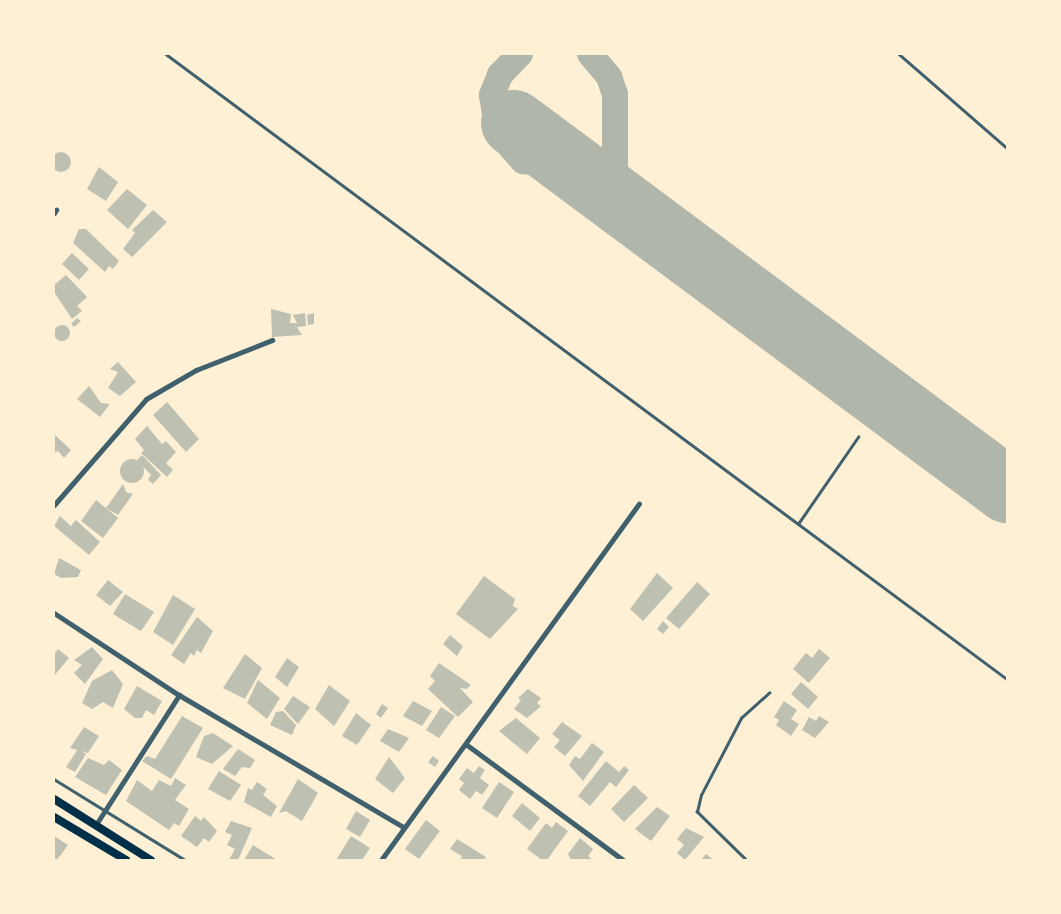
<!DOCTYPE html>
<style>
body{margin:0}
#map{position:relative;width:1061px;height:914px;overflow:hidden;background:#fdf0d5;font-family:"Space Grotesk",sans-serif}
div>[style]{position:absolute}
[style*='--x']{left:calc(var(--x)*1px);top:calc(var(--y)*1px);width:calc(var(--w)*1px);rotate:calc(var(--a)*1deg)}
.taxiway>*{height:26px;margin:-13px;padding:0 13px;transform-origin:13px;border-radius:13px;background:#b1b6ab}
.runway>*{height:66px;margin:-33px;padding:0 33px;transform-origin:33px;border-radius:33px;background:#b1b6ab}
.building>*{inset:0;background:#bec0b2}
.round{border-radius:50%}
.service>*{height:2.5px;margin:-1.25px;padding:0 1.25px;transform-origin:1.25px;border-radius:1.25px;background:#3f606c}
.minor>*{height:5px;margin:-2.5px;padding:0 2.5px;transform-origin:2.5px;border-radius:2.5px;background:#3f606c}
.primary>*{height:8px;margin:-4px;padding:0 4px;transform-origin:4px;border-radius:4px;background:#003049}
span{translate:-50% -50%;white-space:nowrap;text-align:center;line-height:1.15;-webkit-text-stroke:5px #fdf0d5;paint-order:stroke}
.frame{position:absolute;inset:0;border:55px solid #fdf0d5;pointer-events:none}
</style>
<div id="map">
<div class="taxiway">
<i style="--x:520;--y:54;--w:29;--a:134"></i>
<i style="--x:500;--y:75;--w:22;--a:112"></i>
<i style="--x:492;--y:95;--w:38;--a:81"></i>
<i style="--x:498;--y:133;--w:38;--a:48"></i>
<i style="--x:523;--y:161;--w:46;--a:3.7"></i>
<i style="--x:590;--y:54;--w:30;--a:50"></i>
<i style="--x:609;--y:77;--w:18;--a:71"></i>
<i style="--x:615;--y:94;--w:75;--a:90"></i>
<i style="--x:615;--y:169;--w:48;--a:66.6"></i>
</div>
<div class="runway">
<i style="--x:514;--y:123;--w:615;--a:36.66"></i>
</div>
<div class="building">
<i class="round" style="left:51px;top:152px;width:20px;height:20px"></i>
<i style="clip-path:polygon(99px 167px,118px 182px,106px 201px,87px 189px)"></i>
<i style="clip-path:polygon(127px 189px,147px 205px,128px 229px,107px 210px)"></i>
<i style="clip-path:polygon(153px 210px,167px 222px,132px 257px,123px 249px,135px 233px,132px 230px)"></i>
<i style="clip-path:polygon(79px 229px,86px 229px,119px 261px,113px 269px,109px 266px,105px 272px,73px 243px)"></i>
<i style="clip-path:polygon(72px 253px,89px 269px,79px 280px,62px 264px)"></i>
<i style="clip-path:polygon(66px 275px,87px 297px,77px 306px,82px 311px,72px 319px,54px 292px,54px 285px)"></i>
<i style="clip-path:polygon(271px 309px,291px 314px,290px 323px,297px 323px,293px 315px,305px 313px,306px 326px,297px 327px,302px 335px,272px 337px)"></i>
<i style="clip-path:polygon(314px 313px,314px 324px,308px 325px,307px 315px)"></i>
<i style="clip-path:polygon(77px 318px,81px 321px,74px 327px,71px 324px)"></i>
<i class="round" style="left:54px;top:325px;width:16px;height:16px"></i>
<i style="clip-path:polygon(118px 362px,136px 382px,120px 396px,108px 388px,118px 372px,110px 369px)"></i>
<i style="clip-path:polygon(89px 386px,101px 403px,110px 404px,100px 417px,77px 399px)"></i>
<i style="clip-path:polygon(167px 402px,199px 439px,186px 452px,153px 415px)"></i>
<i style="clip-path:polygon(147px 426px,162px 444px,166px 441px,176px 452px,166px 463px,173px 470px,167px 477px,141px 453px,144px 450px,135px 439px)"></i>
<i style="clip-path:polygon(54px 434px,71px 450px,64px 458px,58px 451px,54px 453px)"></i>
<i style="clip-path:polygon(142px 455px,161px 475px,153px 484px,148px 480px,151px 475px,137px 460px)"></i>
<i class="round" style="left:120px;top:459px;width:24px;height:24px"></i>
<i style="clip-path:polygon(123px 484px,126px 492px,133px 494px,118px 515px,106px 508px)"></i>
<i style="clip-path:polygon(96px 500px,118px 518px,103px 538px,81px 521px)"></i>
<i style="clip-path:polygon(60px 516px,71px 526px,76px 520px,100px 542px,89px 555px,54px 526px)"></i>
<i style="clip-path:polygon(59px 558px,81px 570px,78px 577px,61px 578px,54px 574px)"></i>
<i style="clip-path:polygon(657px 573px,673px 588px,643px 621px,630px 609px)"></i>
<i style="clip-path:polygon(484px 576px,515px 599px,513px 606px,518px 609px,490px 639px,456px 614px)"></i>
<i style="clip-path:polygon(108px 580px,123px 592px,110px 606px,96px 595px)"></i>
<i style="clip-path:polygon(697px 582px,710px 594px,679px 629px,666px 618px)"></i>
<i style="clip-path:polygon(125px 594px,154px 612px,141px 631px,113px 614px)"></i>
<i style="clip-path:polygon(173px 595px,195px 609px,173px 645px,153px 632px)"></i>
<i style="clip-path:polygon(197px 617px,213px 631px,201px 653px,197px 650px,194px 656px,191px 653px,184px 664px,171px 655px)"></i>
<i style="clip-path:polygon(663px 621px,669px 627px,663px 634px,657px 629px)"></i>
<i style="clip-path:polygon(450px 635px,463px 646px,457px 656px,443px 644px)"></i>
<i style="clip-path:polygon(92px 647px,103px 659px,85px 684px,74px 673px,82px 665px,74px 660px)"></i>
<i style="clip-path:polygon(58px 649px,69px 658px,54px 676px,54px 655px)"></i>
<i style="clip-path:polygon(819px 649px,830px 658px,809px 683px,793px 669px,806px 653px,812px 658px)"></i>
<i style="clip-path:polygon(245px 654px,262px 668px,245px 699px,223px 688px)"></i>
<i style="clip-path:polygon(287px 658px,299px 667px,287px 687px,275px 677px)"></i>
<i style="clip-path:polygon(439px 663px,471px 685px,467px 689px,460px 688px,473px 702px,458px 717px,428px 689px,435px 681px,430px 676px)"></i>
<i style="clip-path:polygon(112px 670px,123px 684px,113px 708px,103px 702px,92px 709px,82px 703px,92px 681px)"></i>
<i style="clip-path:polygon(258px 680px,280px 698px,267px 719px,247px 703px)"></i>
<i style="clip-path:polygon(801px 682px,818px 697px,808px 709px,791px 694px)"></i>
<i style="clip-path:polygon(329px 685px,350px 701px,334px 726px,315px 709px)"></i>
<i style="clip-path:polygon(137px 686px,162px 701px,154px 715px,146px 710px,142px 718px,135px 718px,124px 709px)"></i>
<i style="clip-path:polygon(528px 689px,541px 698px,537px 703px,541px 706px,527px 718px,514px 709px,521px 700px,518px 698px)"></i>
<i style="clip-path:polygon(293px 696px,310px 707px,298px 724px,284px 709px)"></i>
<i style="clip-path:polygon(413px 701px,432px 711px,422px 726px,403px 716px)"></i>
<i style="clip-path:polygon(784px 701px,797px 710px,791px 719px,799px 724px,791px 736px,776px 725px,779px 720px,774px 717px)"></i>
<i style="clip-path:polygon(382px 704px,388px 708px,381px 718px,376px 714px)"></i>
<i style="clip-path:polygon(441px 707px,455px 716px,439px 738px,426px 730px)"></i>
<i style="clip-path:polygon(283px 711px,296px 725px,292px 735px,270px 725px,276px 712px)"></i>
<i style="clip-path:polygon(356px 713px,371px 725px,357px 745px,342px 736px)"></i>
<i style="clip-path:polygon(182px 716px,203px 728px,171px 779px,142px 761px,147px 756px,155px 759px)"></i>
<i style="clip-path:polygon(819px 716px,829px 722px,815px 738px,802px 730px,809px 717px,816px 721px)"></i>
<i style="clip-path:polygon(516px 718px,540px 738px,527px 754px,499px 731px)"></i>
<i style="clip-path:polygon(562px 722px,582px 736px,565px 756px,554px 747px,560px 740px,552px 734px)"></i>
<i style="clip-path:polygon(84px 727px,99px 736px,88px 753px,70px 748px)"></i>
<i style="clip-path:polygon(388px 729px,409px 738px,399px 752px,380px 741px)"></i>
<i style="clip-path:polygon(213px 733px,233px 746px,212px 764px,196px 757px,204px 736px)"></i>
<i style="clip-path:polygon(592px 743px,604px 752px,583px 781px,569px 765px,575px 756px,580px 759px)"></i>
<i style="clip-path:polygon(78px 749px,86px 754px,75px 772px,66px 767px)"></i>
<i style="clip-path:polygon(238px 749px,255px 760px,250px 768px,242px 767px,235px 776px,223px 769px)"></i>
<i style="clip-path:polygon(433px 756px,439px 761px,435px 767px,428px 762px)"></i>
<i style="clip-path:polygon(389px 757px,405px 778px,393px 793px,375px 779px)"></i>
<i style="clip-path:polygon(88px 758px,104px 765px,109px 760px,122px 770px,106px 795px,75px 777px)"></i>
<i style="clip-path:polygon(606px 761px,619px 772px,624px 766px,629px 770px,616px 787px,610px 782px,590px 806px,578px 796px)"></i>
<i style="clip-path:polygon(479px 766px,485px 770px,480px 778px,489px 785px,482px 795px,476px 791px,470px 799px,459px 790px,464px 783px,459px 779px,467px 768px,474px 773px)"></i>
<i style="clip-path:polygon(219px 771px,241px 785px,230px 801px,208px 789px)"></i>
<i style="clip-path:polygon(175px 778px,186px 785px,175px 800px,189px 809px,179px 826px,174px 823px,169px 830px,126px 801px,137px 780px,152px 791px,159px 780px,171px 786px)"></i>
<i style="clip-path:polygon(298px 779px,318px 793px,302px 821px,286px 811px,279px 813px)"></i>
<i style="clip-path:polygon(257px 782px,267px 789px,263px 795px,277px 806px,271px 817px,244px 802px,248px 788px,252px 790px)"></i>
<i style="clip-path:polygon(499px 782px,514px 792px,497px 818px,482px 808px)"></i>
<i style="clip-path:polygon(634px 785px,648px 798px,624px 822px,611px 809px)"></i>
<i style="clip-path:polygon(522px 803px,540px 818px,530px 831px,512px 816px)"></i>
<i style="clip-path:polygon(657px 807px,670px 816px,651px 841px,635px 829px)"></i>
<i style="clip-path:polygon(356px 811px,370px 820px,360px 837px,346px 829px)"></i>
<i style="clip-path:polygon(195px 816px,201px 821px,204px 817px,217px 831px,209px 842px,204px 838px,197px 847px,181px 836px)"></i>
<i style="clip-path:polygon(426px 820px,440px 831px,419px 859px,405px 849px)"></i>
<i style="clip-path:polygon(231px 821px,252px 828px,238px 860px,229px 860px,235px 849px,227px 845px,232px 835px,225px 832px)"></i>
<i style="clip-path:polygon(556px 822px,568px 831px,547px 860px,542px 860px,527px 849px,546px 823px,552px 828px)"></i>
<i style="clip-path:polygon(686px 828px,704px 837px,685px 860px,677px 853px,684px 845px,677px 839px)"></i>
<i style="clip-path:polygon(54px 836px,68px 845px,57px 860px,54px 860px)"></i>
<i style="clip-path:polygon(351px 836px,370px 848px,362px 860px,336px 860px)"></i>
<i style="clip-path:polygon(580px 838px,593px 849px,588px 856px,593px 860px,571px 860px,568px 854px)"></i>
<i style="clip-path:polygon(457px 839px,486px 857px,484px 860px,460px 860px,462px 856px,450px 849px)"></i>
<i style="clip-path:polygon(253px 845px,277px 860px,244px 860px)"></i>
<i style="clip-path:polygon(706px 854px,714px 860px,701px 860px)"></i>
</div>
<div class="service">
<i style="--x:166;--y:54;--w:1048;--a:36.62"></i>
<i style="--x:899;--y:54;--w:143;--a:41"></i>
<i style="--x:798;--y:524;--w:106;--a:-55.4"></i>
<i style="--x:54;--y:779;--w:154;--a:31.7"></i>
<i style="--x:746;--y:860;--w:69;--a:-135.6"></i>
<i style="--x:697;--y:812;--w:17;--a:-77"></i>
<i style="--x:701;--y:795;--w:87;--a:-62.5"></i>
<i style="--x:741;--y:718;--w:38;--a:-42"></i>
</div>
<div class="minor">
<i style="--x:54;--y:213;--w:4;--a:-56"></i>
<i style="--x:54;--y:505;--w:140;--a:-49"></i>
<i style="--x:146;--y:399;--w:58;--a:-30.1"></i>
<i style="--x:196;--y:370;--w:82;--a:-21.5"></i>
<i style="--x:54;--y:613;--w:149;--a:33.3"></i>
<i style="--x:179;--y:695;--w:260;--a:30.5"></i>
<i style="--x:467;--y:745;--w:194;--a:36.4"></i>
<i style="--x:95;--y:826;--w:156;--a:-57.3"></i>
<i style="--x:381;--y:860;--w:440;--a:-54.1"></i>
</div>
<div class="primary">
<i style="--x:54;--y:799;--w:115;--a:32.2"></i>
<i style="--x:54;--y:817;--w:84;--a:30.8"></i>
</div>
<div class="frame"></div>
</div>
